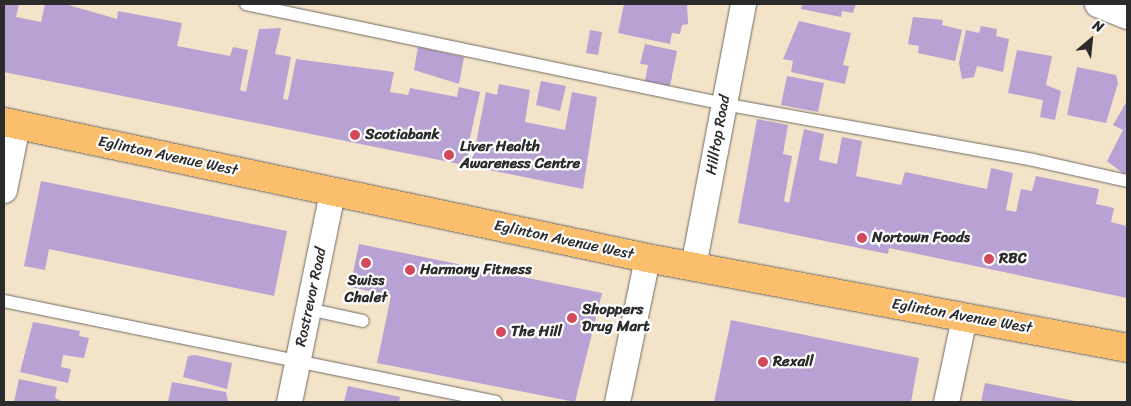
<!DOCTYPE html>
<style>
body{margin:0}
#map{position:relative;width:1131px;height:406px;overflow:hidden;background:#f3e3c9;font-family:Sriracha,sans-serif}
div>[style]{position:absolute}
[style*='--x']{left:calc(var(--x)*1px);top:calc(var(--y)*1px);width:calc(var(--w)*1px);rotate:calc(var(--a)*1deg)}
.building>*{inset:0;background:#b8a2d3}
.roads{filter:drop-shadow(0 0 1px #716b62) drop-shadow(0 0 1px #716b62)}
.lane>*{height:12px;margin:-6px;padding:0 6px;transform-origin:6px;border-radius:6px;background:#fff}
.street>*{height:25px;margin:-12.5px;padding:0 12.5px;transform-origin:12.5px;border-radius:12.5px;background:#fff}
.primary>*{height:28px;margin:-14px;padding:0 14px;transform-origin:14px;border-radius:14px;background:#fabe6d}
.dots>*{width:14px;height:14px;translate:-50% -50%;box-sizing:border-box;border:2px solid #fff;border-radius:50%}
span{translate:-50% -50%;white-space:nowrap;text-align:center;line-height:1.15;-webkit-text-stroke:4.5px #fff;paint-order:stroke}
.poi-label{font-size:15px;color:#2b2b2b;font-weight:700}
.left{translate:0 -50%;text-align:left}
.street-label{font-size:15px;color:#2b2b2b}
.frame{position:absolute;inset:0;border:5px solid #2b2b2b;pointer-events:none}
.north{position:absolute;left:1066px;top:15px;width:50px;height:50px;-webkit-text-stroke:4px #fff;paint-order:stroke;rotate:28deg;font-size:14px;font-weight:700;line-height:20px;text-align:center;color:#2b2b2b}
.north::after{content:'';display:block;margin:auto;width:18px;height:22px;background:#2b2b2b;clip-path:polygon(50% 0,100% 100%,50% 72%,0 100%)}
</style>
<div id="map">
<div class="building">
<i style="clip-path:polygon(4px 4px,19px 4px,16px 17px,41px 22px,45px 4px,65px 4px,117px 19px,118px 11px,182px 23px,177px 46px,230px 56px,233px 47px,248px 50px,240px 90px,246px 92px,259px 29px,281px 28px,275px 54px,291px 57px,283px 99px,288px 100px,296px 59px,394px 72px,390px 92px,408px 95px,410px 88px,457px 97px,459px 87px,480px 92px,469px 142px,476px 143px,486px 92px,497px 95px,499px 84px,530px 90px,525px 122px,565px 130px,572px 92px,597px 97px,583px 189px,4px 72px)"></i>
<i style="clip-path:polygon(624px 4px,687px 4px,688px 24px,682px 25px,680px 34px,672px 33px,670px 44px,618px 33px)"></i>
<i style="clip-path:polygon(802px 4px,856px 4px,853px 13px,842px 11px,841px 17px,801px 9px)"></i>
<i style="clip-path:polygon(913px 17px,943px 20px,942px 25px,962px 30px,955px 61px,918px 53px,919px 46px,908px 44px)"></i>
<i style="clip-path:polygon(799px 21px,851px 33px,843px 65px,849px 66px,845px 84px,791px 72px,793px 61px,783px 59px)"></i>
<i style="clip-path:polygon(981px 26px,997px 29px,996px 36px,1009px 39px,1003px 72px,977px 66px,974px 77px,962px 79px,959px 63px,966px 30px,979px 33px)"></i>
<i style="clip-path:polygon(590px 30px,602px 32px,598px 55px,586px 53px)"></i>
<i style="clip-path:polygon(645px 44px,677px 51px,670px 86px,645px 81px,648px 65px,640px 64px)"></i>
<i style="clip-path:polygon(418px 47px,464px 57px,459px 84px,414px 70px)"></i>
<i style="clip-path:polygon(1017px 50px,1052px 56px,1046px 85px,1061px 91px,1055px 120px,1040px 117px,1043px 100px,1008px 93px)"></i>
<i style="clip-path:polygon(1077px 67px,1116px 75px,1118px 83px,1106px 123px,1067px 115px)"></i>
<i style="clip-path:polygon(787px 76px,824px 83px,818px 112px,781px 105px)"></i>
<i style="clip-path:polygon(541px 81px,566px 86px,560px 111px,536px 105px)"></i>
<i style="clip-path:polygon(1127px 101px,1127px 171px,1124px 174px,1107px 161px,1123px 130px,1113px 125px)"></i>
<i style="clip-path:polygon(757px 119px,788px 125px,783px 154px,792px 156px,784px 201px,789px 203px,804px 129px,824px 134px,819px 160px,837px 164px,842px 137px,862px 141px,856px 176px,901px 185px,905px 172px,987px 189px,991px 168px,1013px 173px,1006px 210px,1016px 212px,1021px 189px,1032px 191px,1036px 176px,1099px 189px,1096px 204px,1114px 208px,1111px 222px,1127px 226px,1127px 298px,889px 248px,888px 254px,738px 223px)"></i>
<i style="clip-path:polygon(41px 181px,287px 231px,274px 296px,49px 249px,45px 270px,24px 266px)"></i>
<i style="clip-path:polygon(359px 244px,602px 293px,575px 402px,377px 363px,391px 296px,350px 287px)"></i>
<i style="clip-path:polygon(731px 320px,919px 358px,911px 402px,714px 402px)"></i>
<i style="clip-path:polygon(33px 322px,80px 331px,79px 336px,89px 338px,84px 358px,63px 355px,61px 367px,71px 369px,68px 383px,20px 372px)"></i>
<i style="clip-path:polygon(195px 355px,232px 363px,227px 389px,183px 377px,188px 356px)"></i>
<i style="clip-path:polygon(19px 379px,57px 387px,55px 398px,63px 402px,14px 402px)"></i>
<i style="clip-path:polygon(172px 382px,226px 392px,228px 402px,168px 402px)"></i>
<i style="clip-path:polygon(985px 383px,1075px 401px,1075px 402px,981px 402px)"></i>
<i style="clip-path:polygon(348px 386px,400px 397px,399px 402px,344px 402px)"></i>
</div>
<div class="roads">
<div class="lane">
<i style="--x:246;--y:4;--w:487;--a:11.8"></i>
<i style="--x:723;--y:104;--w:315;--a:10.2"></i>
<i style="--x:1033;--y:160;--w:96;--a:12.6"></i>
<i style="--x:4;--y:301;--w:502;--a:11.6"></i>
<i style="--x:308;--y:309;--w:56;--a:12.3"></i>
</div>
<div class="street">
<i style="--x:1097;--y:4;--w:32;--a:22"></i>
<i style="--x:4;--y:190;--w:66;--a:-78.7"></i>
<i style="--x:693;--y:266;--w:267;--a:-79.2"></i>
<i style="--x:289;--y:402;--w:214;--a:-78.4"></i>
<i style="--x:617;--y:402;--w:147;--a:-78.2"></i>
<i style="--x:946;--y:402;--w:87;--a:-78"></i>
</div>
<div class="primary">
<i style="--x:4;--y:122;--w:657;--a:11.94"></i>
<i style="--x:647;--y:258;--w:488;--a:10.6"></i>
</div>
</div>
<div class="dots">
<i style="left:355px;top:135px;background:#d1495b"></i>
<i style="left:449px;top:155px;background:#d1495b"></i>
<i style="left:862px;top:238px;background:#d1495b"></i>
<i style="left:989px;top:259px;background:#d1495b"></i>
<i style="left:366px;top:263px;background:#d1495b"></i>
<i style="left:410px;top:270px;background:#d1495b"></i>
<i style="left:572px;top:318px;background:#d1495b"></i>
<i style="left:501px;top:332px;background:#d1495b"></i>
<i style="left:763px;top:362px;background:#d1495b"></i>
</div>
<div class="poi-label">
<span class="left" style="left:365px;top:135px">Scotiabank</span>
<span class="left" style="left:460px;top:155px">Liver Health<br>Awareness Centre</span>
<span class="left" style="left:872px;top:238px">Nortown Foods</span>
<span class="left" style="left:999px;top:259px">RBC</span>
<span class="left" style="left:420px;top:270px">Harmony Fitness</span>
<span style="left:366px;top:289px">Swiss<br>Chalet</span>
<span class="left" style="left:582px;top:318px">Shoppers<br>Drug Mart</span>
<span class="left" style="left:511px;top:332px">The Hill</span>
<span class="left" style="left:773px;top:362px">Rexall</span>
</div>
<div class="street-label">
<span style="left:718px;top:135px;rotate:-80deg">Hilltop Road</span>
<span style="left:168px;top:156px;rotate:12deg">Eglinton Avenue West</span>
<span style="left:564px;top:240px;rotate:12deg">Eglinton Avenue West</span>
<span style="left:311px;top:297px;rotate:-78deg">Rostrevor Road</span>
<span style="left:962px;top:316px;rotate:10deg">Eglinton Avenue West</span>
</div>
<div class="frame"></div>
<div class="north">N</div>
</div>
